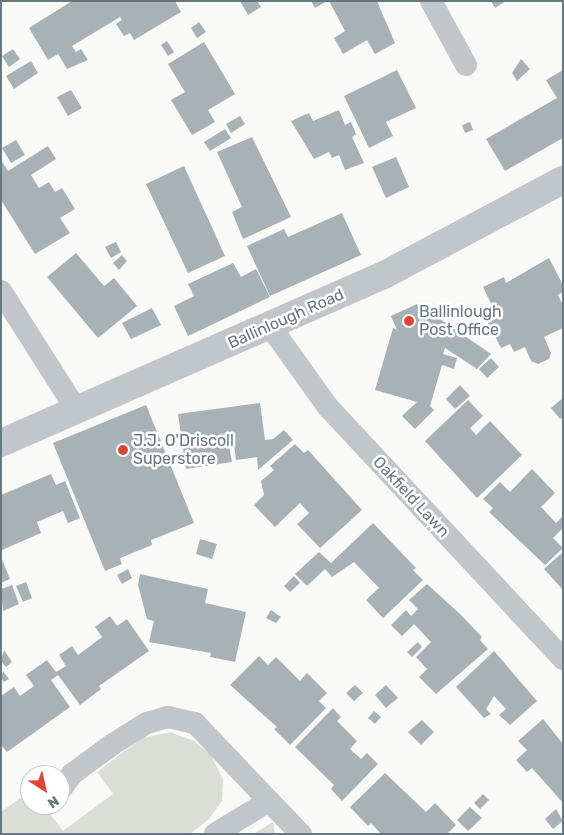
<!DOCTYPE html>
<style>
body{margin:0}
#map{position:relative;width:564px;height:835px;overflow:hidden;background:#f9f9f7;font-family:Rubik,sans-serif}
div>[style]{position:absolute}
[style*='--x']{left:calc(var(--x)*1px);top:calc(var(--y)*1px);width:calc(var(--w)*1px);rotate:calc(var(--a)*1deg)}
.green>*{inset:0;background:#daded6}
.building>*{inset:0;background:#a8b2b6}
.minor>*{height:22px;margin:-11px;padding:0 11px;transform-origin:11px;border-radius:11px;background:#c0c6c9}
.tertiary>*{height:28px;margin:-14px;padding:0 14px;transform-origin:14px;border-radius:14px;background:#c0c6c9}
.dots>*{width:14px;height:14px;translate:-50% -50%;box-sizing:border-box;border:2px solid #fff;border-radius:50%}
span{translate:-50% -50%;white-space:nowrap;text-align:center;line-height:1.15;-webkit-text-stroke:5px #fff;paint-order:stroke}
.poi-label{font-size:16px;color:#667981}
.left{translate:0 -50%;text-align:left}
.street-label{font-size:16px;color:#667981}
.frame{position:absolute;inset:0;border:2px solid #667981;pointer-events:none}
.north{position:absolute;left:20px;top:765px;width:50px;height:50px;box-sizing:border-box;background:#fff;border:1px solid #c2c9cd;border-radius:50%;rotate:145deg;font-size:14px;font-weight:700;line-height:20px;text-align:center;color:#667981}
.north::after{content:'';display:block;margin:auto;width:18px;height:22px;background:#dc4634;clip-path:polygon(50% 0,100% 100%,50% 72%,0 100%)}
</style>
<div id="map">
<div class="green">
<i style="clip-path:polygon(170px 732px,194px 741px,211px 755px,223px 779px,222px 801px,209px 819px,190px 834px,1px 834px,1px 812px,30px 791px,30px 805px,43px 805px,63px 831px,113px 794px,97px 772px,142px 738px)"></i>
<i style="clip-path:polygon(273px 822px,275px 834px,253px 834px)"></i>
</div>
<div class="building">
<i style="clip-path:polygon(72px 1px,175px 1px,181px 12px,134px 40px,130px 33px,124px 36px,116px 24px,122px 20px,120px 17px,72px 46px,76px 52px,81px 49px,88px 60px,67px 69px,58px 54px,48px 60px,29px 28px)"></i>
<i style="clip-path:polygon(240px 1px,257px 1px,261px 7px,248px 15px)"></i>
<i style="clip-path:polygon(311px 1px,327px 1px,315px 8px)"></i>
<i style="clip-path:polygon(329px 1px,377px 1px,395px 43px,375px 54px,367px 40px,343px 54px,334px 38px,345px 31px)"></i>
<i style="clip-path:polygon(491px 1px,506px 1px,495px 8px)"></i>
<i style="clip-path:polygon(199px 22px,206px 32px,197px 38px,191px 28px)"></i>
<i style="clip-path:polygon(167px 41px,174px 52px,168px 56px,161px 45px)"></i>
<i style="clip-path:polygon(204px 42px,235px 94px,208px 110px,215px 122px,192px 135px,171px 100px,185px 92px,168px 64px)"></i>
<i style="clip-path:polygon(13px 49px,20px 59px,9px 67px,2px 56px)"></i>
<i style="clip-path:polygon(521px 59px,530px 69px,517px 81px,512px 73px)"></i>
<i style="clip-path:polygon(31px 61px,38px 73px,14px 89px,6px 76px)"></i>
<i style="clip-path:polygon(397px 70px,416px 108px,386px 122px,393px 136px,369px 148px,344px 96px)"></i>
<i style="clip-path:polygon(563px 70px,563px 138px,505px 171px,486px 139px,557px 98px,546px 80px)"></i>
<i style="clip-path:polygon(71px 90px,82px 108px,68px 116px,57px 97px)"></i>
<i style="clip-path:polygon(339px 110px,345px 125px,351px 122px,356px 134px,352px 137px,364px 163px,345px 170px,339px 155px,332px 158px,329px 152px,314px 159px,291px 121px,309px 113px,313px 121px)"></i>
<i style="clip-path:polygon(240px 116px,245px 124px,231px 133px,226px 124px)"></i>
<i style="clip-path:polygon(470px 122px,473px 130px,465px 133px,462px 125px)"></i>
<i style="clip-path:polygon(225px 129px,231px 138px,210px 151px,204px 142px)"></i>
<i style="clip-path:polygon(252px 137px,291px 217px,243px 239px,232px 212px,242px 207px,217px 152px)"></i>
<i style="clip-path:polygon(16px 140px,25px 155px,11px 163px,2px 148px)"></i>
<i style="clip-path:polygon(48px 146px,56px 159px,31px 175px,39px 188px,49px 182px,55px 192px,62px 188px,75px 209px,60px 218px,70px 233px,35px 254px,1px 200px,1px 160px,8px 171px)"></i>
<i style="clip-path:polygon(396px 157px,409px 187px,386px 198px,372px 167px)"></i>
<i style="clip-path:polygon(184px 166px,225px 256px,188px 273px,146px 184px)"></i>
<i style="clip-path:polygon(342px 213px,361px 255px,270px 296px,247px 246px,284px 229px,288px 237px)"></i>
<i style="clip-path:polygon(116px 242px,121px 252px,111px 258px,105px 247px)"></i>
<i style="clip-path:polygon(76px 253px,104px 286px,114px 278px,137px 306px,98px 338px,47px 277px)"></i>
<i style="clip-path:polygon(122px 255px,127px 261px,119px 270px,113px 263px)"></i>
<i style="clip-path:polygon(549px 258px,563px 285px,563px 292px,558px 295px,563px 305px,563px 328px,544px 337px,551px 353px,549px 359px,538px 364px,531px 361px,525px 347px,514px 352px,510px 344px,501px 348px,487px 321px,497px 316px,483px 287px,504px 277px,506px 283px)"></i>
<i style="clip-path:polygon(233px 263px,241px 277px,256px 269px,270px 297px,188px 336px,174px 306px,194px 296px,188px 284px)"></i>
<i style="clip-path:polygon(417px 304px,423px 318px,434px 315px,491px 354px,477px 369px,445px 348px,443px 354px,457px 358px,454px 369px,442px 365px,430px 406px,434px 410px,415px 429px,402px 416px,417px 402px,375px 390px,393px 328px,397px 330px,391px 316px)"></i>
<i style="clip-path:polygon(152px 308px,161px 325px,131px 339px,122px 323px)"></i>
<i style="clip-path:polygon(491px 358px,499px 367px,487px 378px,479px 369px)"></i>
<i style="clip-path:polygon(460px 385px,470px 396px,455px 409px,446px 399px)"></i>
<i style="clip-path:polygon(563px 398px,563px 417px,560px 419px,551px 408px)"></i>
<i style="clip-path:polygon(468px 400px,483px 416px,470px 428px,476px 435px,490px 421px,522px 455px,477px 498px,425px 441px)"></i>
<i style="clip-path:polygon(260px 403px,265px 440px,273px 439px,284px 430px,293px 440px,258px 470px,257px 457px,236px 460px,234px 445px,229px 446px,232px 462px,186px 469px,178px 414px)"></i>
<i style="clip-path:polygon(146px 405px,194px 523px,151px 540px,152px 545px,120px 558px,122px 564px,105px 571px,53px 443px)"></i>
<i style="clip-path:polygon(295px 444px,304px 453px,308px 450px,362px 510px,320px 548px,297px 524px,309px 513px,300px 503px,275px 527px,254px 505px,264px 495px,261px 481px,274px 470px,270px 466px)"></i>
<i style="clip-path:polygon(532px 469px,555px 493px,541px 507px,556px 523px,563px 516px,563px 528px,553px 538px,563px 548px,545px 565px,489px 512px,493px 508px,483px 499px,500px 482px,510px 492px)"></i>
<i style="clip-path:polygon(51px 474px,56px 485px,65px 481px,80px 518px,68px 523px,63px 511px,37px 522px,41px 533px,2px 550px,1px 495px)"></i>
<i style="clip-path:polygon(373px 523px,416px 568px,413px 570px,423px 580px,383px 618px,366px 600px,379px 588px,354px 562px,332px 577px,325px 569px,307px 586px,295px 574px,319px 552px,331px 563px)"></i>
<i style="clip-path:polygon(200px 539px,217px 544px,212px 559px,196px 554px)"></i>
<i style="clip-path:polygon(563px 552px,563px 590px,544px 569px)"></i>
<i style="clip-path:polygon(1px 557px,10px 579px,1px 583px)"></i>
<i style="clip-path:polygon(128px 569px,132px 578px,122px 584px,117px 575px)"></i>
<i style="clip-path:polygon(140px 574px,208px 589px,205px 603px,246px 612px,235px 662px,210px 657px,211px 653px,149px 642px,154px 621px,147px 619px,138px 585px)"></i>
<i style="clip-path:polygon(294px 576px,300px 583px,290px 592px,284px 586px)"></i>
<i style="clip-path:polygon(26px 582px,32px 598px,23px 602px,16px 586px)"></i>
<i style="clip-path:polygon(427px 584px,460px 614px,482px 637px,480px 640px,488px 649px,436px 694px,419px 677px,427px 669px,416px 657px,431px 642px,414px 624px,402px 636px,391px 625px,406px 610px,411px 616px,418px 609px,409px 600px)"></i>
<i style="clip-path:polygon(12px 585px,19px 604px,3px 611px,1px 589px)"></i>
<i style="clip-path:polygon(271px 610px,281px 617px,276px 623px,266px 618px)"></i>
<i style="clip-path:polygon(110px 616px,117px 626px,127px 619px,149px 651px,99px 686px,101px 689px,80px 705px,58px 675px,51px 680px,70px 707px,7px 752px,1px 745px,1px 696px,14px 687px,20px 696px,34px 686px,26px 675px,47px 660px,56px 672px,66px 666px,59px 655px,72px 646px,78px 655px,89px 647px,102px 637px,95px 627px)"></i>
<i style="clip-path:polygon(418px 642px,422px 647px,412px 657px,407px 652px)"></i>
<i style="clip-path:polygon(4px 650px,12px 662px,6px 667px,1px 661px)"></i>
<i style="clip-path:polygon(494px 651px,537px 701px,510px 725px,499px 715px,506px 709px,494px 696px,486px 709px,491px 714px,484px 718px,456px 687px)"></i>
<i style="clip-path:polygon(259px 656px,268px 665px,276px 657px,300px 681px,307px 673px,327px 693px,319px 701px,326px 708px,290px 745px,274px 729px,277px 727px,230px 685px)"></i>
<i style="clip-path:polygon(3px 671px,9px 679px,4px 682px,1px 678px)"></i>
<i style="clip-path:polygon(355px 685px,363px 693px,354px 701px,346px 693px)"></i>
<i style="clip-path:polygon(386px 685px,398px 698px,386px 708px,375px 695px)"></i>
<i style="clip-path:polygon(333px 708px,341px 717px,337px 721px,357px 741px,350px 749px,361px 759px,367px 753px,378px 764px,342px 801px,331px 789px,334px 785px,295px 747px)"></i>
<i style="clip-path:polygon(374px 711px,381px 717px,375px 724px,368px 718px)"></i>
<i style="clip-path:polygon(543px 719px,563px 744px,563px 803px,532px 768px,527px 772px,516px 760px,527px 750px,518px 741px)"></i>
<i style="clip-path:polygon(422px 720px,434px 732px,421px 745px,408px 732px)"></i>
<i style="clip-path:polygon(385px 773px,426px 812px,435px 803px,456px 825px,447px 834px,381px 834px,371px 823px,368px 826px,350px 807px)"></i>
<i style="clip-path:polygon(483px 794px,489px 800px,480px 809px,474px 803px)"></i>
<i style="clip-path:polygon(470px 807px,482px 818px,468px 831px,457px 820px)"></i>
<i style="clip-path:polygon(556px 809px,563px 821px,553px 829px,545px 819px)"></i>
</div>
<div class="minor">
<i style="--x:431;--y:1;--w:73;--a:61.3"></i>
<i style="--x:1;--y:291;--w:140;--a:57.6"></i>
<i style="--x:270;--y:326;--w:100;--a:54.4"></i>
<i style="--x:328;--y:407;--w:345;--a:47"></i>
<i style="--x:62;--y:788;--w:17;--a:-54"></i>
<i style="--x:72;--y:774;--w:51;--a:-36.2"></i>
<i style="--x:113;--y:744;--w:40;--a:-32"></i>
<i style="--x:147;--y:723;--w:22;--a:-16"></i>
<i style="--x:168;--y:717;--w:28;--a:13"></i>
<i style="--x:195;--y:723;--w:108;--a:46.5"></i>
<i style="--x:215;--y:834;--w:63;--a:-31.4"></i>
<i style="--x:269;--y:801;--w:46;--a:45.9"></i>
</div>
<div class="tertiary">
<i style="--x:1;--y:443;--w:418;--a:-23.7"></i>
<i style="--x:384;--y:275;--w:203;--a:-28"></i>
</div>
<div class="dots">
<i style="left:409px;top:321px;background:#dc4634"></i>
<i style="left:123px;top:450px;background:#dc4634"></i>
</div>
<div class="poi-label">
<span class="left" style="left:419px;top:321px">Ballinlough<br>Post Office</span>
<span class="left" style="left:133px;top:450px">J.J. O'Driscoll<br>Superstore</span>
</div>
<div class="street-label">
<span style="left:286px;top:319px;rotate:-24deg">Ballinlough Road</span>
<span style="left:411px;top:497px;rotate:47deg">Oakfield Lawn</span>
</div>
<div class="frame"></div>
<div class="north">N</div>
</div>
